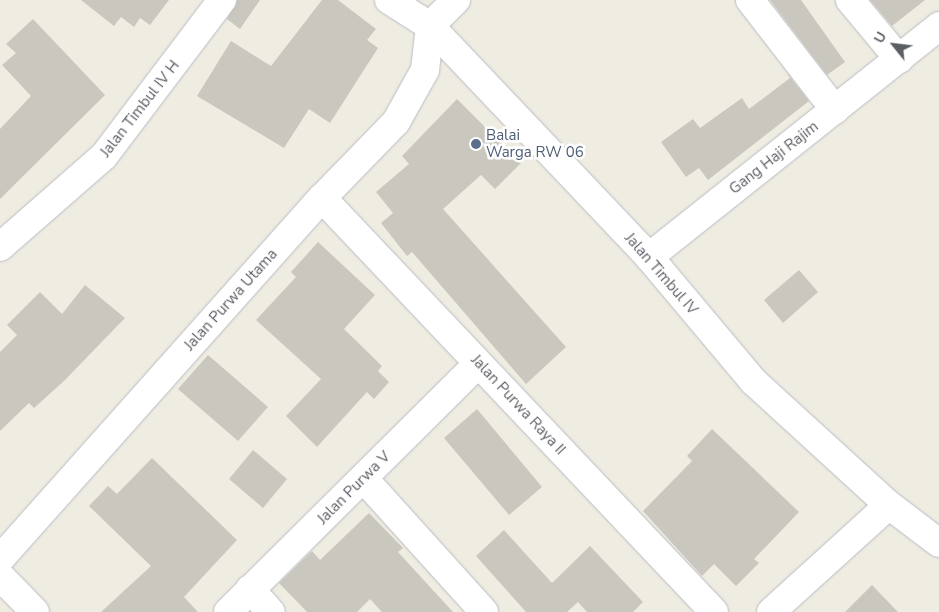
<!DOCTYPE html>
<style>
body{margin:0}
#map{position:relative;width:939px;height:612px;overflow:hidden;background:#efede2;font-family:"Nunito Sans",sans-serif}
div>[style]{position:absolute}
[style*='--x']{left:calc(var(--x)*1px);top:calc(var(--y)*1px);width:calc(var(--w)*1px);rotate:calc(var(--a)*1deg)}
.building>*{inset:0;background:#cac7bf}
.roads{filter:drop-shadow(0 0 1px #babcc3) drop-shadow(0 0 1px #babcc3)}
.minor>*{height:28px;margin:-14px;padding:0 14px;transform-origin:14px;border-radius:14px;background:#fff}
.dots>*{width:14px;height:14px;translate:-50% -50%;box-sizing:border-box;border:2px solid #fff;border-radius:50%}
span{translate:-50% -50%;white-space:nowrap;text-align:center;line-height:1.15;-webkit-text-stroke:5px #fff;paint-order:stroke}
.street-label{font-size:15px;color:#5b5e65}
.service-label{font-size:15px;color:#4e5e75}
.left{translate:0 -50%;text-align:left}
.north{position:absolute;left:869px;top:20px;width:50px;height:50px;-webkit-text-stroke:4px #fff;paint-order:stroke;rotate:299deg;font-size:14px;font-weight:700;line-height:20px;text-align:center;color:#5b5e65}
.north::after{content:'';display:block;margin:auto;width:18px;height:22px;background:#5b5e65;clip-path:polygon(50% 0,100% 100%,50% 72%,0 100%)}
</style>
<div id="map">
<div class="building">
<i style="clip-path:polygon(81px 0,169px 0,150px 25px,140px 18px,134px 27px,121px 17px,114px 26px)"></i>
<i style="clip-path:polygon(237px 0,260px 0,240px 29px,227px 19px)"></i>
<i style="clip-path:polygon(322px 0,338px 0,376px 29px,367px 40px,378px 48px,330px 123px,309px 109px,284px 148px,197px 96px,231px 41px,271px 66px)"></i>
<i style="clip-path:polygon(770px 0,801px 0,845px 62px,827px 75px)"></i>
<i style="clip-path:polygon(870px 0,925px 0,892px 26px)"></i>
<i style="clip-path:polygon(33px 19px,105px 95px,0 199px,0 129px,31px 96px,2px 65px,16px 53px,6px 44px)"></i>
<i style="clip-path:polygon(786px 72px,809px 101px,708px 180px,699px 168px,686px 177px,661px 142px,693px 119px,700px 128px,742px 98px,749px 109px,790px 78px)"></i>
<i style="clip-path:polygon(457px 99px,521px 163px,495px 189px,481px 175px,443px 209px,566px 347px,526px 384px,412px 252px,407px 256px,381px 223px,393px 213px,376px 192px,409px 164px,402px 156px)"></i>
<i style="clip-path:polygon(318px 242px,375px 295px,344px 329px,382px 366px,378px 371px,389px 382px,374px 399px,367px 392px,317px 447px,286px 416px,321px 379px,256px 320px,296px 277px,291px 272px)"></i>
<i style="clip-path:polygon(799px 270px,818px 292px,783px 323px,764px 300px)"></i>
<i style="clip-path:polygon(85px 285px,125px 318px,64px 381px,34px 408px,29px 403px,0 431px,0 352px,17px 335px,7px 325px,40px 292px,62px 314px)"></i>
<i style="clip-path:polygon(208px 355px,268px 407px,238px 441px,178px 389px)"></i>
<i style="clip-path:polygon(477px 409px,542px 487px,509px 515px,444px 438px)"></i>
<i style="clip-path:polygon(712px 429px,799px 512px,754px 559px,759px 563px,736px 586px,714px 564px,702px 576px,643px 511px,692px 461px,687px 456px)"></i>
<i style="clip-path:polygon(253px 450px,287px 479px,263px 508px,229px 479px)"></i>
<i style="clip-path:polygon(152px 458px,237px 540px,184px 597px,198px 612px,101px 612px,151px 566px,89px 506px,108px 486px,117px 494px)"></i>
<i style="clip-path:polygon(369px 513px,403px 548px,398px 552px,453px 612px,382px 612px,370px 599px,357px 612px,307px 612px,279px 583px,312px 551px,320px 560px)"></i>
<i style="clip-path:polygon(504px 530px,552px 583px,590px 546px,643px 602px,633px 612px,587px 612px,578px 602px,567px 612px,526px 612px,476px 556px)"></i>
<i style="clip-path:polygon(872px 585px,898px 612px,845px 612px)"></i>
</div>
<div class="roads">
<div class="minor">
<i style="--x:389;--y:0;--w:49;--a:32.4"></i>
<i style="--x:430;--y:26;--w:318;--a:46.5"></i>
<i style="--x:649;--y:257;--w:162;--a:50"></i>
<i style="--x:753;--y:381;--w:184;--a:42.4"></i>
<i style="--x:889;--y:505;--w:63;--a:37.2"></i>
<i style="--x:750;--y:0;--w:139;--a:52.3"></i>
<i style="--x:850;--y:0;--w:77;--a:50.3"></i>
<i style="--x:322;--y:198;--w:570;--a:46.56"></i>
<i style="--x:0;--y:247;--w:138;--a:-41.2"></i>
<i style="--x:104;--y:156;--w:196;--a:-52.9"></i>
<i style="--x:649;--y:257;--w:371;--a:-38.5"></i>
<i style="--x:364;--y:479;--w:179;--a:47.9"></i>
<i style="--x:0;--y:559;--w:484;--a:-48.3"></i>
<i style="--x:322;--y:198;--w:106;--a:-45.8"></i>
<i style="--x:396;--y:122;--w:60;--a:-60.9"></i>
<i style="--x:425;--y:70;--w:44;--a:-83.5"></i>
<i style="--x:430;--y:26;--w:37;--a:-45"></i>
<i style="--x:0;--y:576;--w:50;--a:45.8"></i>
<i style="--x:250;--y:589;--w:31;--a:48"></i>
<i style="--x:228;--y:612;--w:352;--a:-44.8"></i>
<i style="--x:771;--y:612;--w:159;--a:-42.2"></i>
</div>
</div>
<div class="dots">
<i style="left:476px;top:144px;background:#5c6f8a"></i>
</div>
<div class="street-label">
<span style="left:140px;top:109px;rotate:-52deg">Jalan Timbul IV H</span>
<span style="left:774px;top:158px;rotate:-38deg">Gang Haji Rajim</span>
<span style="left:661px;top:274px;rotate:49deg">Jalan Timbul IV</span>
<span style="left:231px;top:300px;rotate:-48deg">Jalan Purwa Utama</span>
<span style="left:518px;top:405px;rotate:47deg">Jalan Purwa Raya II</span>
<span style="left:354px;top:488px;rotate:-45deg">Jalan Purwa V</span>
</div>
<div class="service-label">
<span class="left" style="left:486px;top:144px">Balai<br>Warga RW 06</span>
</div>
<div class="north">U</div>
</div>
